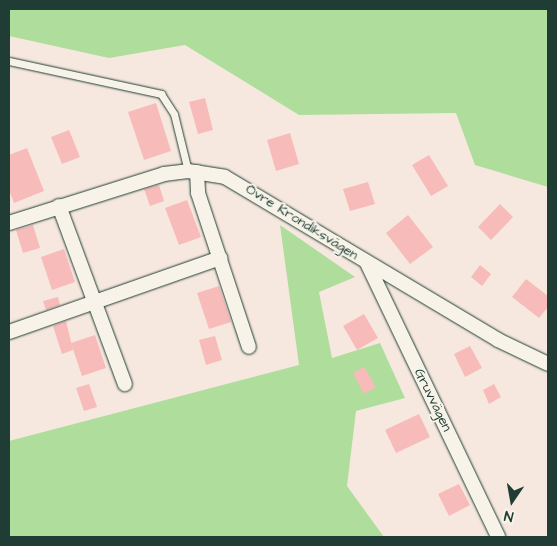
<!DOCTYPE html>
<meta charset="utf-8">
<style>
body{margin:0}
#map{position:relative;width:557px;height:546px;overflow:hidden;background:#f7e8df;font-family:"Architects Daughter",sans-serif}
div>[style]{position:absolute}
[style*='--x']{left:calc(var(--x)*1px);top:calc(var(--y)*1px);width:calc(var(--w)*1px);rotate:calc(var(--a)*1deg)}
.green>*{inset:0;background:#aedd9c}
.building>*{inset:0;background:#f7bbb9}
.roads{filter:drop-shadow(0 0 1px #1f3d34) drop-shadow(0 0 1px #1f3d34)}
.service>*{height:7px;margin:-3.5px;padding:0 3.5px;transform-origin:3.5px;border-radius:3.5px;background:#f7f3e8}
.minor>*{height:14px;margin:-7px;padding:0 7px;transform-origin:7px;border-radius:7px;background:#f7f3e8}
span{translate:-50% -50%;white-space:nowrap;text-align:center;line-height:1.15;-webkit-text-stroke:4px #f7f3e8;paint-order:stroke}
.street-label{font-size:14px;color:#1f3d34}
.frame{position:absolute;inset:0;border:10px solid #1f3d34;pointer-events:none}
.north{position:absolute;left:487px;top:476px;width:50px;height:50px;-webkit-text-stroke:4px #f7f3e8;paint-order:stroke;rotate:192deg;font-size:14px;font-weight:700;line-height:20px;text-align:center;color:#1f3d34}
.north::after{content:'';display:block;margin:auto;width:18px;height:22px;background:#1f3d34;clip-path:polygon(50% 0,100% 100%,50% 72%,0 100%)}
</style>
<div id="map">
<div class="green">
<i style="clip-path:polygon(9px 9px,548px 9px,548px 187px,475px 165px,456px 113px,299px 115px,185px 45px,109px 58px,9px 36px)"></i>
<i style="clip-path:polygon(280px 225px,355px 277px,319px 292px,332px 358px,380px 343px,405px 398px,356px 411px,347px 486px,384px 537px,9px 537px,9px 441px,299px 365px)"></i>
</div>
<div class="building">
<i style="clip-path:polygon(205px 98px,213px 130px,198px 134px,189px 102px)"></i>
<i style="clip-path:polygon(156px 103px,171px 151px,144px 160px,128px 112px)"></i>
<i style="clip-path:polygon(69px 130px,80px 157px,62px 164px,51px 137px)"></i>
<i style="clip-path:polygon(290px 133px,299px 164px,276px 171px,267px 140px)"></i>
<i style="clip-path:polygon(27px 148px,44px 191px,14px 203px,9px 190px,9px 155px)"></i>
<i style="clip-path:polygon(429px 155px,448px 186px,431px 196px,412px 165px)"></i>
<i style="clip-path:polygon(368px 182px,375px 204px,350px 211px,343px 189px)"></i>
<i style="clip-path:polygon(159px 185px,164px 201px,150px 206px,144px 189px)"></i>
<i style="clip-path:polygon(187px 200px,201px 237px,179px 245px,165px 208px)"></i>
<i style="clip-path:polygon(500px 204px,513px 217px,491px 240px,478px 227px)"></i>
<i style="clip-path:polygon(408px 215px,433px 247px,410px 264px,386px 233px)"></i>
<i style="clip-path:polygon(33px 225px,40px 248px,23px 253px,16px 230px)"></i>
<i style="clip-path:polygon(64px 249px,75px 282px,52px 290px,41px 257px)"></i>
<i style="clip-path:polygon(480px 265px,491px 274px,482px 286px,471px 277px)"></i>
<i style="clip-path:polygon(526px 279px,548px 296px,548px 307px,539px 318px,512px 297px)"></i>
<i style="clip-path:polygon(219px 286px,231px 322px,209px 329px,197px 293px)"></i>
<i style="clip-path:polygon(58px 297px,60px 305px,46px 310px,43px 301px)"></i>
<i style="clip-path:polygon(364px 314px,378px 338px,357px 350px,343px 326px)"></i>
<i style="clip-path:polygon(66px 321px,73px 350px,62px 354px,53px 326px)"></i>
<i style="clip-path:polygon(95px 335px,106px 368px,82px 376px,71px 343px)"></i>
<i style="clip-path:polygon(215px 336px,222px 360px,206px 365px,199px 340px)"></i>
<i style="clip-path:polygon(470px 346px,482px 368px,465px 377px,454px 354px)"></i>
<i style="clip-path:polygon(364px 367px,376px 387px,364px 394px,353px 373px)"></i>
<i style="clip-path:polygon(89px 384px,97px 407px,84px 411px,76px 388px)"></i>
<i style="clip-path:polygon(494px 384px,501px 397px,489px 404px,483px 390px)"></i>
<i style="clip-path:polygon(419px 414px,430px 437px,396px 453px,385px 430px)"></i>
<i style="clip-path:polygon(459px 484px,470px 505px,449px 516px,438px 494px)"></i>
</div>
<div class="roads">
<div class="service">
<i style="--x:9;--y:61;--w:156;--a:12.2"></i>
<i style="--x:161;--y:94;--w:24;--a:57"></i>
<i style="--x:174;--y:114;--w:59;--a:76.2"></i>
</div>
<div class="minor">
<i style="--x:197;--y:172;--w:21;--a:87"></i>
<i style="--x:198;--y:193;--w:162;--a:71.7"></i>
<i style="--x:59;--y:206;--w:190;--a:69.7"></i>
<i style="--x:9;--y:223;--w:163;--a:-17.5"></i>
<i style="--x:164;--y:174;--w:24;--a:-7"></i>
<i style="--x:188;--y:171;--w:37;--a:9"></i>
<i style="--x:225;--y:177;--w:318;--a:30.8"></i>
<i style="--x:498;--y:340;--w:55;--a:25.6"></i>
<i style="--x:367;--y:263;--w:304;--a:64.4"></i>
<i style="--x:9;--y:332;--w:224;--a:-19.3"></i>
</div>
</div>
<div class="street-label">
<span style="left:302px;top:222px;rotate:32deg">Övre Krondiksvägen</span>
<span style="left:433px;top:400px;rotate:64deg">Gruvvägen</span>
</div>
<div class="frame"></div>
<div class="north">N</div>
</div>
